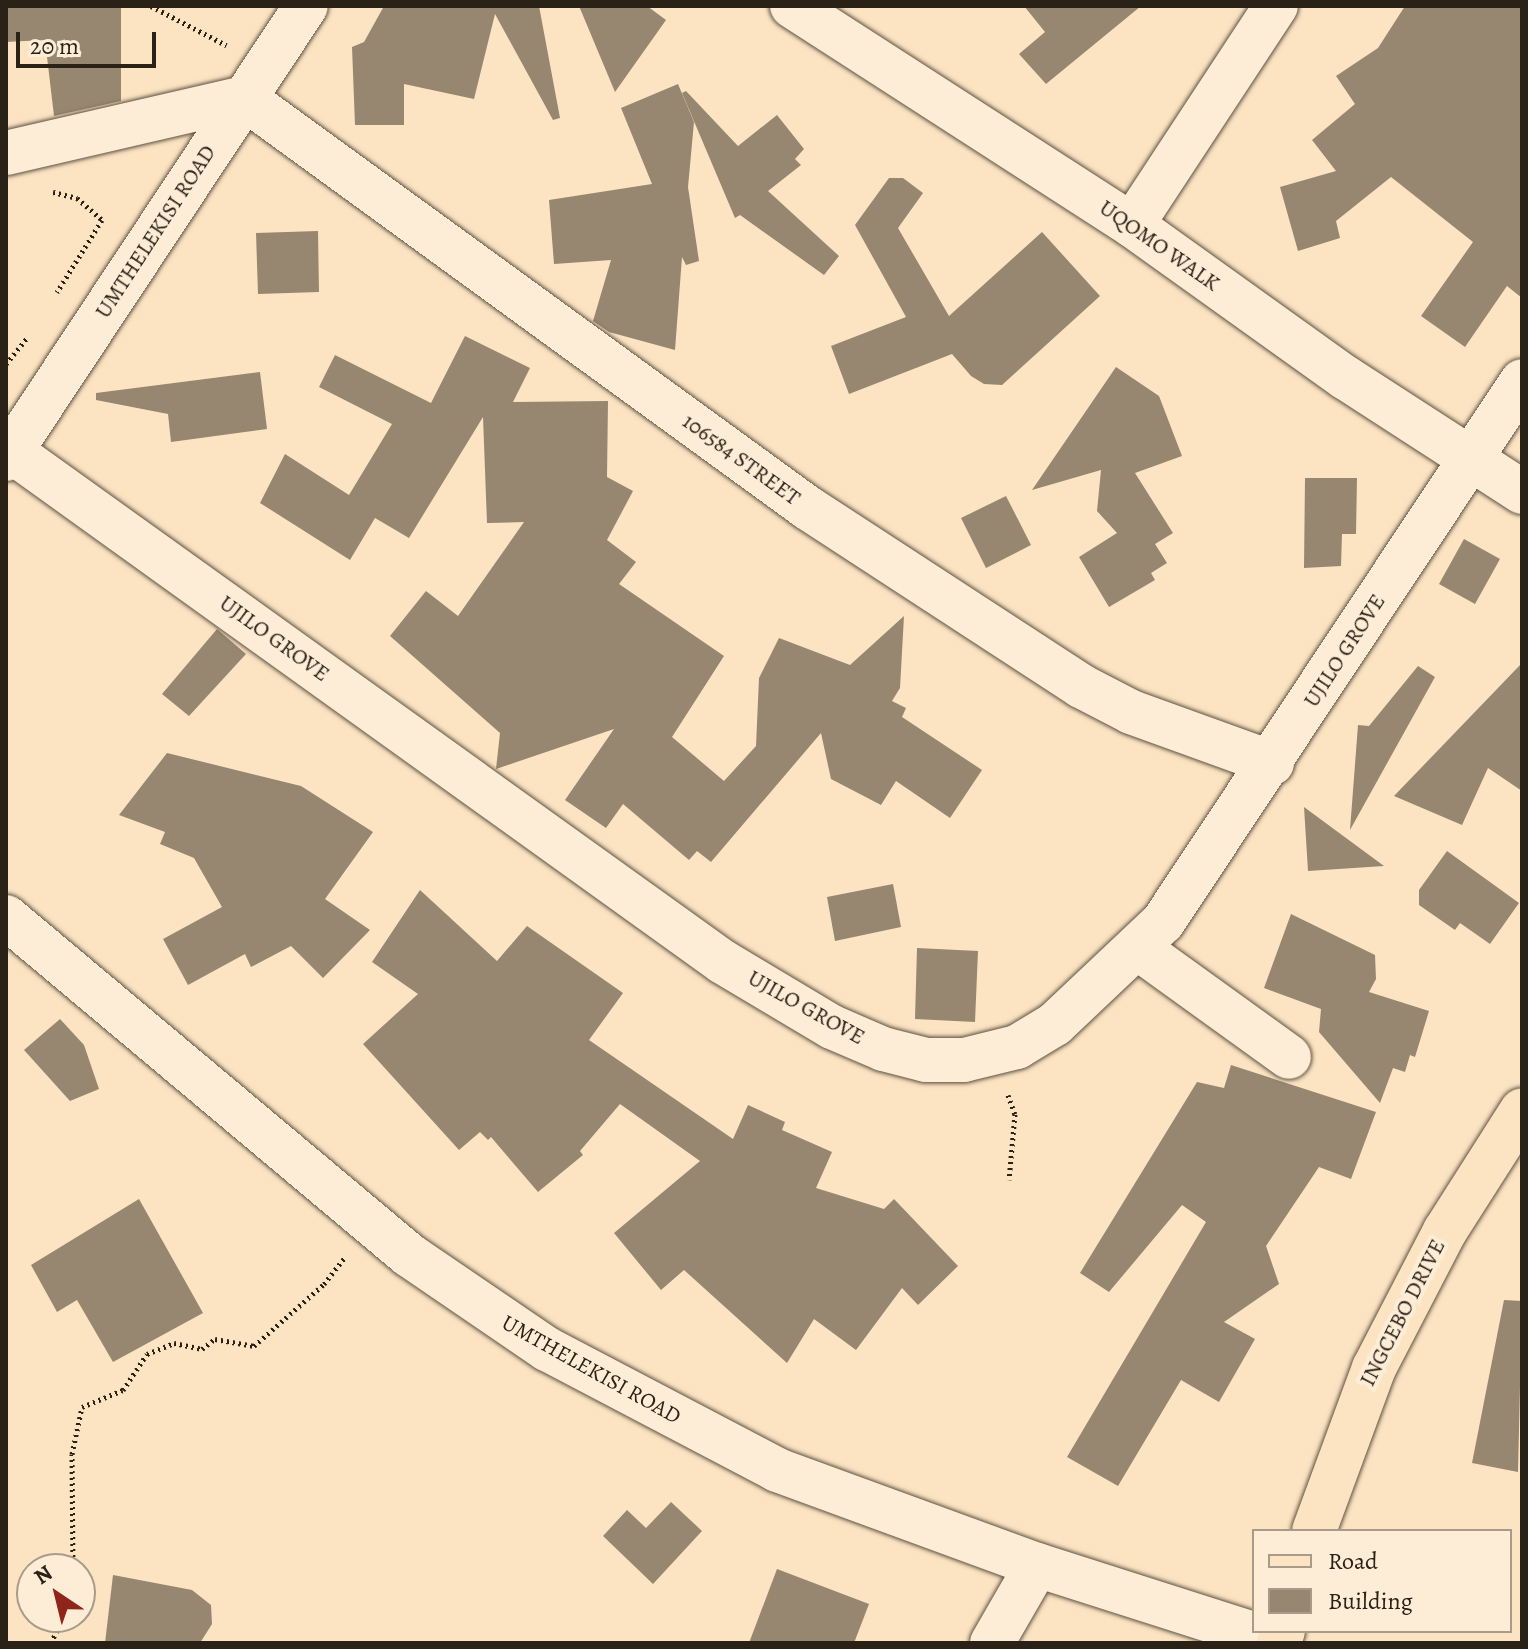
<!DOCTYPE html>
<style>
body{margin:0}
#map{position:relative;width:1528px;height:1649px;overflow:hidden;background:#fce4c2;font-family:Alegreya,serif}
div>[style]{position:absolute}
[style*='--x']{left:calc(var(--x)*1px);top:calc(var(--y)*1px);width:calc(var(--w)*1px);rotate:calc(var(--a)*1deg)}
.building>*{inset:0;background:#978670}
.path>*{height:5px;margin-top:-2.5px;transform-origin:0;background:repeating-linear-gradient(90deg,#2a2117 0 2px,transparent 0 6px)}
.roads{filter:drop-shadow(0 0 2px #5e5242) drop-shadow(0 0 2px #5e5242)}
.minor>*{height:44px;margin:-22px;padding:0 22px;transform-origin:22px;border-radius:22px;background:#fdedd7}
.major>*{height:44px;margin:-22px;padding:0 22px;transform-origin:22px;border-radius:22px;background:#fce4c2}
span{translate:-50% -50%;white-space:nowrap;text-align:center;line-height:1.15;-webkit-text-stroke:8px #fdedd7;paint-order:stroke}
.street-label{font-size:22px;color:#2a2117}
.frame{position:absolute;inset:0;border:8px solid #2a2117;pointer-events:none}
.legend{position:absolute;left:1252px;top:1529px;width:260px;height:104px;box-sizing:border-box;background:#fdedd7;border:2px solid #a99b8a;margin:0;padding:10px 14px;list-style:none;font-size:24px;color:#2a2117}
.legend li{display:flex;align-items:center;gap:16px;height:40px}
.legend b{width:40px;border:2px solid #a99b8a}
.north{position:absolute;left:16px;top:1553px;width:80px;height:80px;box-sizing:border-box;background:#fdedd7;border:2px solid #a99b8a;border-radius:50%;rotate:325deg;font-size:22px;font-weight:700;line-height:32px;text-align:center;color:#2a2117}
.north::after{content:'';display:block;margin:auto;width:28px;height:36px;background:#8f2418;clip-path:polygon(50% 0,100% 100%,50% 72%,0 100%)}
.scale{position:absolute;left:16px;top:32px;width:140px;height:36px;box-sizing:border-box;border:4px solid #2a2117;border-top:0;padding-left:10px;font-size:24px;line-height:28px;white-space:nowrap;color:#2a2117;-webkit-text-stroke:6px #fdedd7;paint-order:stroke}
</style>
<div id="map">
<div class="building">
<i style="clip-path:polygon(6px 6px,121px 6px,121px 101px,54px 116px,45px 40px,6px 42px)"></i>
<i style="clip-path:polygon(384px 6px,539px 6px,560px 118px,553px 120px,495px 14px,474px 99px,404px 84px,404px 125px,355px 125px,352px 47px,364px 42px)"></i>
<i style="clip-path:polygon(579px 6px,647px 6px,666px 20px,615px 92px)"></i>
<i style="clip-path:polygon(1024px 6px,1141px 6px,1046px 84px,1019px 54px,1045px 32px)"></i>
<i style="clip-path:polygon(1405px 6px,1522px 6px,1522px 298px,1507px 286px,1465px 347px,1421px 316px,1473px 242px,1391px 177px,1336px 221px,1340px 238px,1298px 251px,1280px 187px,1336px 171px,1312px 140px,1355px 104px,1336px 76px,1378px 48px)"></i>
<i style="clip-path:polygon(678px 84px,694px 122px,688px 187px,699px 261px,686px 265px,682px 257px,675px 350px,609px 332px,593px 321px,611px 260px,554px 264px,549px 200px,652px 184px,621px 108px)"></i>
<i style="clip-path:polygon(686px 91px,738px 146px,777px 115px,804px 149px,795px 159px,801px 165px,768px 191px,839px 256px,824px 275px,740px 215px,735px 218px,682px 93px)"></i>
<i style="clip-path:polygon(889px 178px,903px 178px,923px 193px,898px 228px,949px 316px,1042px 232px,1100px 296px,1002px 385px,984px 384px,971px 376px,952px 354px,849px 394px,831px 346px,906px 317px,855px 225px)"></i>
<i style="clip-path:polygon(318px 231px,319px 292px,258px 294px,256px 233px)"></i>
<i style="clip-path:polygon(465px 336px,530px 368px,513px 402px,608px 401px,607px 477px,633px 491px,607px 540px,636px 562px,619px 584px,724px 656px,672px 737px,724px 781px,756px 746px,759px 678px,779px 638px,850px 665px,904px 616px,900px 688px,892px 701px,906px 708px,902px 717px,982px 770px,950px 818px,896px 781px,881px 805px,831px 779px,821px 733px,711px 862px,697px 851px,689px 860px,623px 804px,606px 828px,565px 800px,614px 729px,496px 769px,500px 733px,390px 636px,426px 591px,458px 616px,524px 522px,487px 523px,483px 417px,409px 538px,375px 518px,350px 560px,260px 503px,285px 454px,349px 495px,392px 424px,319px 387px,335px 355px,431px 403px)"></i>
<i style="clip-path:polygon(1116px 367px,1159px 396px,1182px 456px,1135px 473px,1173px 533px,1155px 544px,1167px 563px,1151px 573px,1155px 580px,1109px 607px,1079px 557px,1117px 533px,1097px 511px,1101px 470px,1032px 490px)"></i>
<i style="clip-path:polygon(260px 372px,267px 429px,171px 442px,168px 414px,96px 400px,96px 393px)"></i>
<i style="clip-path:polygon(1305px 478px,1357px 478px,1356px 534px,1342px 534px,1341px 566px,1304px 568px)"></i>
<i style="clip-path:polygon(1006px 496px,1031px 545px,986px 568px,961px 518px)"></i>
<i style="clip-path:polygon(1464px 539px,1500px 559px,1475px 604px,1439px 584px)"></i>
<i style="clip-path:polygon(217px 629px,246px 654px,189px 716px,162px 694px)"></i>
<i style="clip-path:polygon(1522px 663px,1522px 791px,1488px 768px,1462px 825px,1394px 796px)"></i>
<i style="clip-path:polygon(1418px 666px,1435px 677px,1350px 830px,1358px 725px,1369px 726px)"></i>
<i style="clip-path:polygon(167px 753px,301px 786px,373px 832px,325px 899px,370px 930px,323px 978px,291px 946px,251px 967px,245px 954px,188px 985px,163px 939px,222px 907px,194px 858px,160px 844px,165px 832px,119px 815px)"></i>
<i style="clip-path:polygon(1304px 807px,1384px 866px,1308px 871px)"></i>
<i style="clip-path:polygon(1447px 851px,1519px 903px,1490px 944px,1460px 923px,1455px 930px,1419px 905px,1419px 890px)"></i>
<i style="clip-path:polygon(893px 884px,901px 927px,835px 941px,827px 897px)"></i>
<i style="clip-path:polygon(420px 890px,497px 961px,527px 926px,623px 993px,589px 1040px,733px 1139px,748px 1105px,785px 1122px,782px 1130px,832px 1152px,816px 1188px,884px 1209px,894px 1199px,958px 1266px,918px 1305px,902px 1288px,856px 1350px,814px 1319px,787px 1363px,684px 1270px,661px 1290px,614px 1233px,700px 1161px,620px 1104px,580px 1151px,583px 1155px,538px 1192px,491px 1137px,488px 1140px,480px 1132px,459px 1150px,363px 1044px,418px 994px,372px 962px)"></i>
<i style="clip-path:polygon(1291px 914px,1375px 955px,1376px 979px,1369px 992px,1429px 1011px,1415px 1057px,1410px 1055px,1405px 1072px,1393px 1068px,1380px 1103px,1319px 1032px,1321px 1009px,1264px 988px)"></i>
<i style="clip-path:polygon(917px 948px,978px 951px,975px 1022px,915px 1019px)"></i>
<i style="clip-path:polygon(60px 1019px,84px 1045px,99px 1089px,70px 1101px,24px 1050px)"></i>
<i style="clip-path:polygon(1231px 1065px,1376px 1112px,1351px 1179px,1319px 1167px,1266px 1246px,1279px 1284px,1224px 1322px,1255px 1339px,1219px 1402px,1181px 1380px,1118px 1486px,1067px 1457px,1206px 1222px,1182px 1205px,1109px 1292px,1080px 1273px,1197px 1082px,1224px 1088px)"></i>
<i style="clip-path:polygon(139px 1199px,203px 1313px,113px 1362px,77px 1300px,57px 1312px,31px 1265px)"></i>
<i style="clip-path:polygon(1504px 1300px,1522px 1301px,1518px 1472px,1472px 1463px)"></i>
<i style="clip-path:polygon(671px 1502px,702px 1531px,653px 1584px,603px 1536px,627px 1510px,646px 1528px)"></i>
<i style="clip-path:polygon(777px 1569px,869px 1604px,854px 1643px,749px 1643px)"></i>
<i style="clip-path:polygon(113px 1575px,192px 1590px,211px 1605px,212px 1624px,200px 1643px,105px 1643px)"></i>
</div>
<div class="path">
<i style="--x:151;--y:6;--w:85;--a:27.5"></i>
<i style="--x:53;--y:192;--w:25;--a:14"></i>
<i style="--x:77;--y:198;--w:33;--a:41"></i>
<i style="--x:102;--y:220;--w:85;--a:122"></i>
<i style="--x:6;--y:364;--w:35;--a:-51"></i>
<i style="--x:1008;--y:1095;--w:20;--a:70"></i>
<i style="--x:1015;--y:1114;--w:66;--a:95.2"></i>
<i style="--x:73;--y:1569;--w:115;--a:-90.5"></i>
<i style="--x:72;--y:1454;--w:48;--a:-78"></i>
<i style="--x:82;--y:1407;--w:44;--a:-22.5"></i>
<i style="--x:123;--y:1390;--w:43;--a:-56.3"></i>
<i style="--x:147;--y:1354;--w:29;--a:-22"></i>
<i style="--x:174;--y:1343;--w:29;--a:12"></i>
<i style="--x:202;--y:1349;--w:16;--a:-38"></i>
<i style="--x:215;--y:1339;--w:40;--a:10"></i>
<i style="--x:254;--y:1346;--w:94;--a:-41.5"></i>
<i style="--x:324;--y:1284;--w:33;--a:-52"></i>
<i style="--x:51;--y:1643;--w:29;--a:-65"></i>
</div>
<div class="roads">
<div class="minor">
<i style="--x:792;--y:6;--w:404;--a:32.8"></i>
<i style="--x:1132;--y:225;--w:263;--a:35.6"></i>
<i style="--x:1346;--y:378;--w:210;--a:32.9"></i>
<i style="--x:6;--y:153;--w:244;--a:-13"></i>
<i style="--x:244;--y:98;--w:697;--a:36.02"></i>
<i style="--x:808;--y:508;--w:326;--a:33.1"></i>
<i style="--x:1081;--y:686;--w:56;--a:27.5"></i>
<i style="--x:1131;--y:712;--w:150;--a:19.9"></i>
<i style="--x:1132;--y:225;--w:262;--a:-56.7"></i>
<i style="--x:6;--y:453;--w:5;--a:-22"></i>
<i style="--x:11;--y:451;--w:876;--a:35.67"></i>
<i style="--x:723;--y:962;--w:127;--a:30.8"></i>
<i style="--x:832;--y:1027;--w:56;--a:23.3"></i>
<i style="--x:883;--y:1049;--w:44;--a:14.3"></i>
<i style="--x:926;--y:1060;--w:38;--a:0"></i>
<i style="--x:964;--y:1060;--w:55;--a:-13.8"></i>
<i style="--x:1017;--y:1047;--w:44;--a:-31.2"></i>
<i style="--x:1055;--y:1024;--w:149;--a:-43.4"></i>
<i style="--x:1163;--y:922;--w:649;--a:-56.43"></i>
<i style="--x:6;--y:459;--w:543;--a:-56.49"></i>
<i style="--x:6;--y:917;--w:526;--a:39.99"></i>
<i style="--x:409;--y:1255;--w:167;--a:34.3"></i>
<i style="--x:547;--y:1349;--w:260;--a:27.7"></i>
<i style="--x:777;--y:1470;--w:277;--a:20.1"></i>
<i style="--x:1037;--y:1565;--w:254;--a:17.7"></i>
<i style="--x:1138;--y:948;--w:186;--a:35.8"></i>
<i style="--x:992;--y:1643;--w:90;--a:-60"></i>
</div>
<div class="major">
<i style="--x:1314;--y:1531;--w:174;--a:-69.8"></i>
<i style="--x:1374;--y:1368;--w:154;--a:-62.6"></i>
<i style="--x:1445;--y:1231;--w:143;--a:-57.5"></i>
<i style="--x:1279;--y:1643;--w:13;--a:-72"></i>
</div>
</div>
<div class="street-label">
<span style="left:156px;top:232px;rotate:-57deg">UMTHELEKISI ROAD</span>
<span style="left:1159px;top:246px;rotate:35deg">UQOMO WALK</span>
<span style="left:741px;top:460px;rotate:36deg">106584 STREET</span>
<span style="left:274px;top:639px;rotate:36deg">UJILO GROVE</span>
<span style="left:1345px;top:651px;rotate:-57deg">UJILO GROVE</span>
<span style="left:806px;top:1008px;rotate:29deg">UJILO GROVE</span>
<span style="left:1403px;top:1313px;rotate:-63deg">INGCEBO DRIVE</span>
<span style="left:591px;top:1370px;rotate:29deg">UMTHELEKISI ROAD</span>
</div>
<div class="frame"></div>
<ul class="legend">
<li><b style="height:10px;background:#fce4c2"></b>Road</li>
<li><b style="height:22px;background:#978670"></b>Building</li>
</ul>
<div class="north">N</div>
<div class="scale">20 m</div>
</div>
